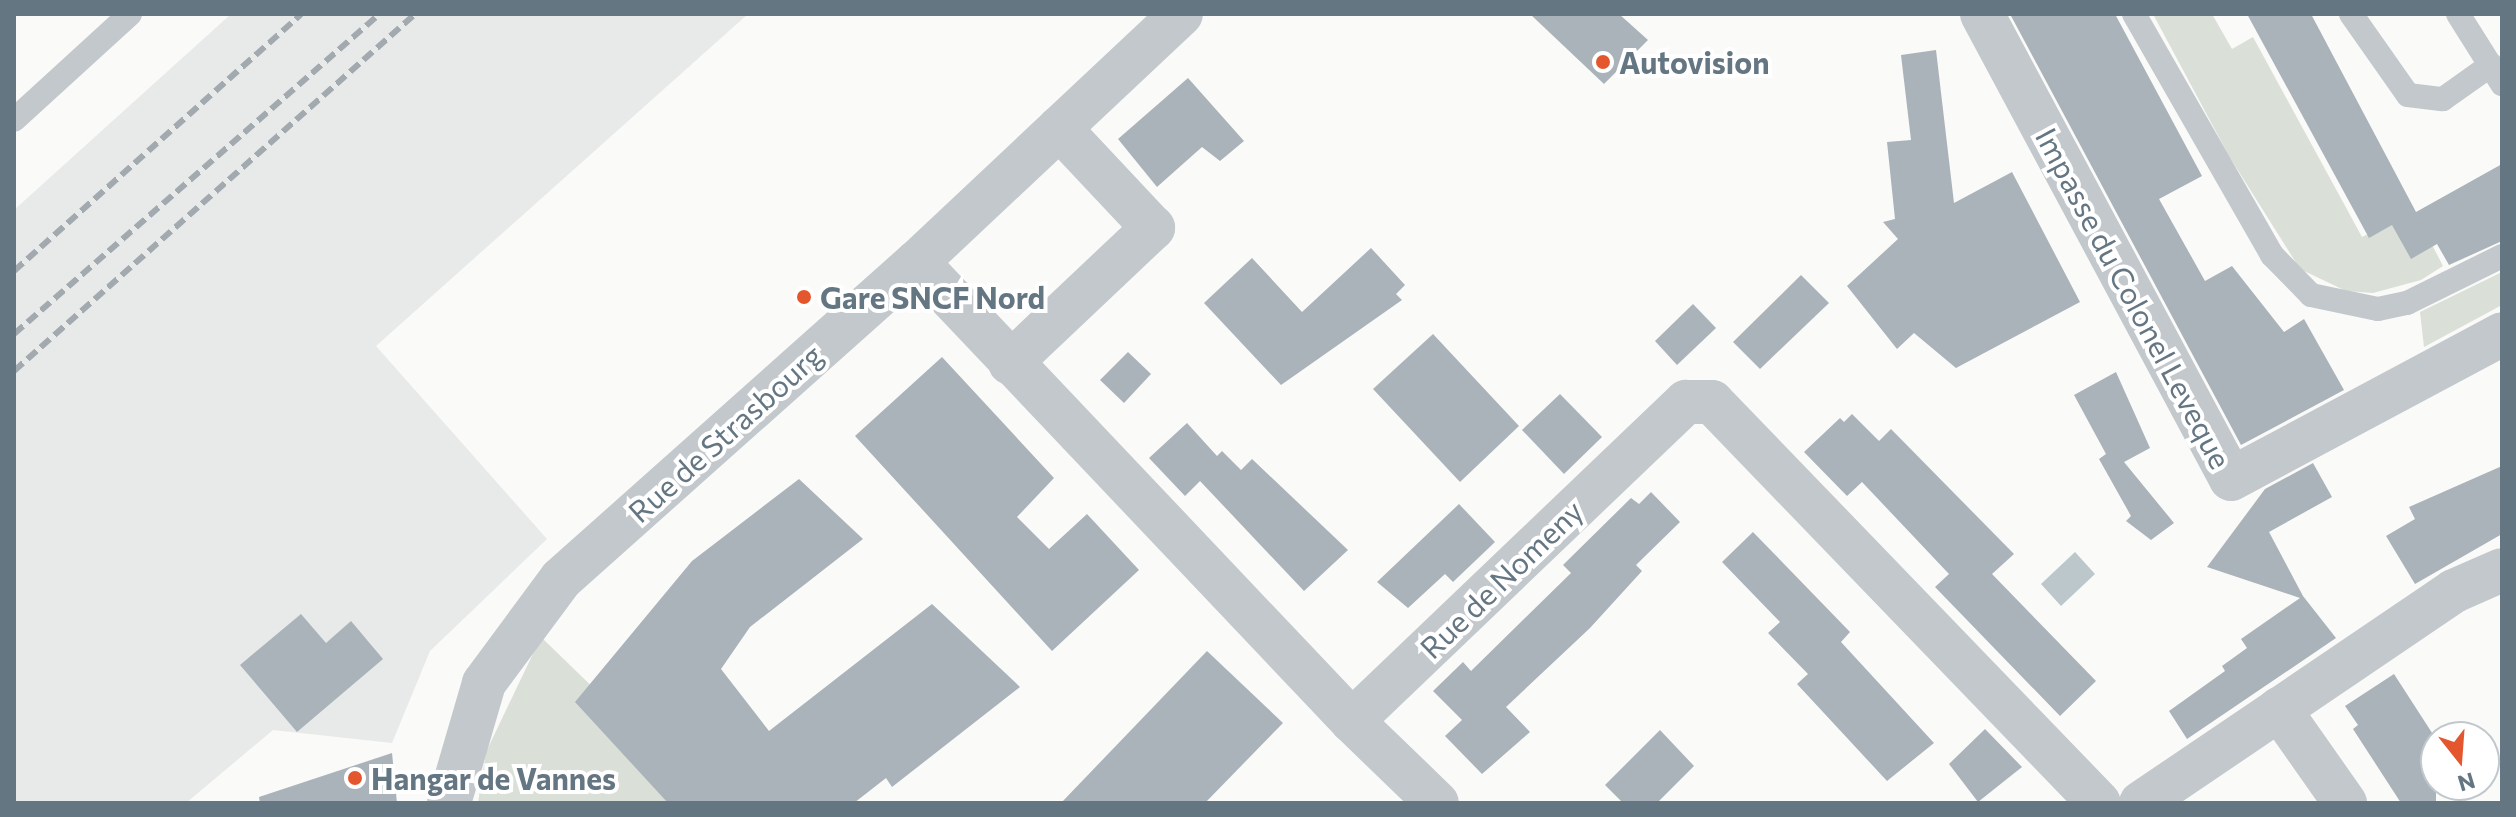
<!DOCTYPE html>
<style>
body{margin:0}
#map{position:relative;width:2516px;height:817px;overflow:hidden;background:#fafaf8;font-family:Commissioner,sans-serif}
div>[style]{position:absolute}
[style*='--x']{left:calc(var(--x)*1px);top:calc(var(--y)*1px);width:calc(var(--w)*1px);rotate:calc(var(--a)*1deg)}
.built>*{inset:0;background:#e8e9e9}
.green>*{inset:0;background:#dadfd7}
.water>*{inset:0;background:#bbc7cb}
.building>*{inset:0;background:#aab3b9}
.lane>*{height:24px;margin:-12px;padding:0 12px;transform-origin:12px;border-radius:12px;background:#c3c8cc}
.street>*{height:44px;margin:-22px;padding:0 22px;transform-origin:22px;border-radius:22px;background:#c3c8cc}
.rail>*{height:6px;margin-top:-3px;transform-origin:0;background:repeating-linear-gradient(90deg,#a2aab0 0 12px,transparent 0 18px)}
.dots>*{width:22px;height:22px;translate:-50% -50%;box-sizing:border-box;border:4px solid #fff;border-radius:50%}
span{translate:-50% -50%;white-space:nowrap;text-align:center;line-height:1.15;-webkit-text-stroke:8px #fff;paint-order:stroke}
.poi-label{font-size:30px;color:#657683;font-weight:700}
.left{translate:0 -50%;text-align:left}
.street-label{font-size:30px;color:#657683}
.frame{position:absolute;inset:0;border:16px solid #657683;pointer-events:none}
.north{position:absolute;left:2420px;top:721px;width:80px;height:80px;box-sizing:border-box;background:#fff;border:2px solid #c1c8cd;border-radius:50%;rotate:163deg;font-size:22px;font-weight:700;line-height:32px;text-align:center;color:#657683}
.north::after{content:'';display:block;margin:auto;width:28px;height:36px;background:#e4572e;clip-path:polygon(50% 0,100% 100%,50% 72%,0 100%)}
</style>
<div id="map">
<div class="built">
<i style="clip-path:polygon(231px 14px,748px 14px,376px 346px,547px 539px,430px 651px,392px 743px,273px 730px,186px 803px,14px 803px,14px 210px)"></i>
</div>
<div class="green">
<i style="clip-path:polygon(2153px 14px,2212px 14px,2232px 49px,2253px 37px,2362px 237px,2414px 210px,2443px 266px,2421px 280px,2373px 293px,2346px 291px,2300px 269px,2229px 156px)"></i>
<i style="clip-path:polygon(2502px 272px,2502px 305px,2424px 347px,2420px 312px)"></i>
<i style="clip-path:polygon(541px 637px,712px 803px,478px 803px,486px 752px)"></i>
</div>
<div class="water">
<i style="clip-path:polygon(2075px 552px,2095px 574px,2061px 606px,2041px 584px)"></i>
</div>
<div class="building">
<i style="clip-path:polygon(1530px 14px,1619px 14px,1648px 40px,1604px 84px)"></i>
<i style="clip-path:polygon(2010px 14px,2115px 14px,2202px 176px,2159px 199px,2205px 281px,2232px 266px,2284px 332px,2304px 319px,2344px 390px,2241px 445px)"></i>
<i style="clip-path:polygon(2247px 14px,2311px 14px,2416px 212px,2502px 164px,2502px 241px,2449px 265px,2437px 244px,2411px 259px,2392px 225px,2369px 238px)"></i>
<i style="clip-path:polygon(1936px 50px,1954px 203px,2012px 172px,2080px 302px,1956px 368px,1914px 333px,1897px 349px,1847px 286px,1898px 239px,1883px 222px,1895px 219px,1887px 142px,1911px 140px,1901px 55px)"></i>
<i style="clip-path:polygon(1188px 78px,1244px 141px,1220px 161px,1202px 147px,1157px 187px,1118px 139px)"></i>
<i style="clip-path:polygon(1371px 248px,1405px 285px,1396px 294px,1402px 300px,1281px 385px,1204px 303px,1252px 258px,1302px 312px)"></i>
<i style="clip-path:polygon(1801px 275px,1829px 303px,1760px 369px,1733px 342px)"></i>
<i style="clip-path:polygon(1693px 304px,1716px 328px,1677px 365px,1655px 341px)"></i>
<i style="clip-path:polygon(1433px 334px,1519px 426px,1460px 482px,1373px 389px)"></i>
<i style="clip-path:polygon(1128px 352px,1151px 374px,1124px 403px,1100px 380px)"></i>
<i style="clip-path:polygon(942px 357px,1054px 478px,1017px 517px,1049px 549px,1087px 514px,1139px 570px,1052px 651px,855px 436px)"></i>
<i style="clip-path:polygon(2116px 372px,2150px 448px,2124px 462px,2174px 523px,2151px 540px,2126px 521px,2131px 516px,2099px 459px,2106px 454px,2074px 395px)"></i>
<i style="clip-path:polygon(1560px 394px,1602px 437px,1564px 474px,1522px 430px)"></i>
<i style="clip-path:polygon(1852px 414px,1879px 441px,1891px 429px,2014px 554px,1992px 574px,2096px 681px,2060px 716px,1935px 587px,1949px 574px,1862px 482px,1847px 496px,1804px 452px,1840px 418px,1844px 422px)"></i>
<i style="clip-path:polygon(1187px 423px,1217px 456px,1222px 451px,1241px 470px,1252px 459px,1348px 550px,1304px 591px,1200px 481px,1185px 496px,1149px 458px)"></i>
<i style="clip-path:polygon(2313px 463px,2332px 497px,2269px 532px,2303px 596px,2336px 638px,2187px 739px,2169px 711px,2225px 671px,2222px 666px,2247px 648px,2241px 639px,2300px 598px,2207px 567px,2265px 489px)"></i>
<i style="clip-path:polygon(2502px 466px,2502px 534px,2415px 584px,2386px 536px,2415px 519px,2409px 507px)"></i>
<i style="clip-path:polygon(799px 479px,863px 539px,750px 627px,721px 669px,769px 731px,932px 604px,1020px 687px,892px 787px,886px 778px,854px 803px,668px 803px,575px 702px,692px 561px)"></i>
<i style="clip-path:polygon(1651px 492px,1680px 522px,1636px 565px,1642px 571px,1590px 628px,1506px 707px,1530px 732px,1482px 774px,1445px 736px,1462px 720px,1433px 691px,1463px 662px,1471px 671px,1571px 573px,1563px 565px,1631px 498px,1639px 504px)"></i>
<i style="clip-path:polygon(1459px 504px,1495px 542px,1453px 582px,1445px 574px,1408px 608px,1377px 582px)"></i>
<i style="clip-path:polygon(1753px 532px,1850px 632px,1841px 642px,1934px 743px,1887px 781px,1797px 684px,1808px 674px,1768px 633px,1780px 622px,1722px 562px)"></i>
<i style="clip-path:polygon(301px 614px,326px 643px,351px 621px,383px 659px,297px 732px,240px 665px)"></i>
<i style="clip-path:polygon(1207px 651px,1283px 723px,1205px 803px,1061px 803px)"></i>
<i style="clip-path:polygon(2394px 674px,2436px 739px,2436px 803px,2401px 803px,2353px 729px,2358px 725px,2345px 706px)"></i>
<i style="clip-path:polygon(1985px 729px,2022px 767px,1978px 802px,1949px 764px)"></i>
<i style="clip-path:polygon(1660px 730px,1694px 766px,1657px 803px,1623px 803px,1605px 785px)"></i>
<i style="clip-path:polygon(392px 753px,397px 803px,260px 803px,259px 797px)"></i>
</div>
<div class="lane">
<i style="--x:2134;--y:14;--w:278;--a:60.2"></i>
<i style="--x:2272;--y:255;--w:56;--a:45.7"></i>
<i style="--x:2311;--y:295;--w:68;--a:11.8"></i>
<i style="--x:2378;--y:309;--w:30;--a:-12"></i>
<i style="--x:2407;--y:303;--w:106;--a:-26.3"></i>
<i style="--x:2351;--y:14;--w:99;--a:54.9"></i>
<i style="--x:2408;--y:95;--w:35;--a:7"></i>
<i style="--x:2443;--y:99;--w:59;--a:-35.3"></i>
<i style="--x:2458;--y:14;--w:83;--a:57.8"></i>
<i style="--x:14;--y:120;--w:157;--a:-42.4"></i>
</div>
<div class="street">
<i style="--x:1982;--y:14;--w:527;--a:61.83"></i>
<i style="--x:2231;--y:479;--w:307;--a:-28.1"></i>
<i style="--x:917;--y:262;--w:632;--a:46.54"></i>
<i style="--x:1352;--y:721;--w:462;--a:-43.7"></i>
<i style="--x:1686;--y:402;--w:26;--a:0"></i>
<i style="--x:1712;--y:402;--w:557;--a:46.02"></i>
<i style="--x:1010;--y:363;--w:197;--a:-43.4"></i>
<i style="--x:1153;--y:228;--w:137;--a:-133.2"></i>
<i style="--x:2279;--y:709;--w:115;--a:54.9"></i>
<i style="--x:1352;--y:721;--w:118;--a:44"></i>
<i style="--x:449;--y:803;--w:125;--a:-73.7"></i>
<i style="--x:484;--y:683;--w:129;--a:-53.5"></i>
<i style="--x:561;--y:579;--w:477;--a:-41.7"></i>
<i style="--x:917;--y:262;--w:362;--a:-43.2"></i>
<i style="--x:2141;--y:803;--w:378;--a:-34.1"></i>
<i style="--x:2454;--y:591;--w:52;--a:-23.6"></i>
</div>
<div class="rail">
<i style="--x:14;--y:271;--w:385;--a:-41.8"></i>
<i style="--x:14;--y:334;--w:485;--a:-41.2"></i>
<i style="--x:14;--y:371;--w:537;--a:-41.68"></i>
</div>
<div class="dots">
<i style="left:1603px;top:62px;background:#e4572e"></i>
<i style="left:804px;top:297px;background:#e4572e"></i>
<i style="left:355px;top:778px;background:#e4572e"></i>
</div>
<div class="poi-label">
<span class="left" style="left:1619px;top:62px">Autovision</span>
<span class="left" style="left:820px;top:297px">Gare SNCF Nord</span>
<span class="left" style="left:371px;top:778px">Hangar de Vannes</span>
</div>
<div class="street-label">
<span style="left:2134px;top:298px;rotate:62deg">Impasse du Colonel Leveque</span>
<span style="left:725px;top:433px;rotate:-42deg">Rue de Strasbourg</span>
<span style="left:1501px;top:579px;rotate:-44deg">Rue de Nomeny</span>
</div>
<div class="frame"></div>
<div class="north">N</div>
</div>
